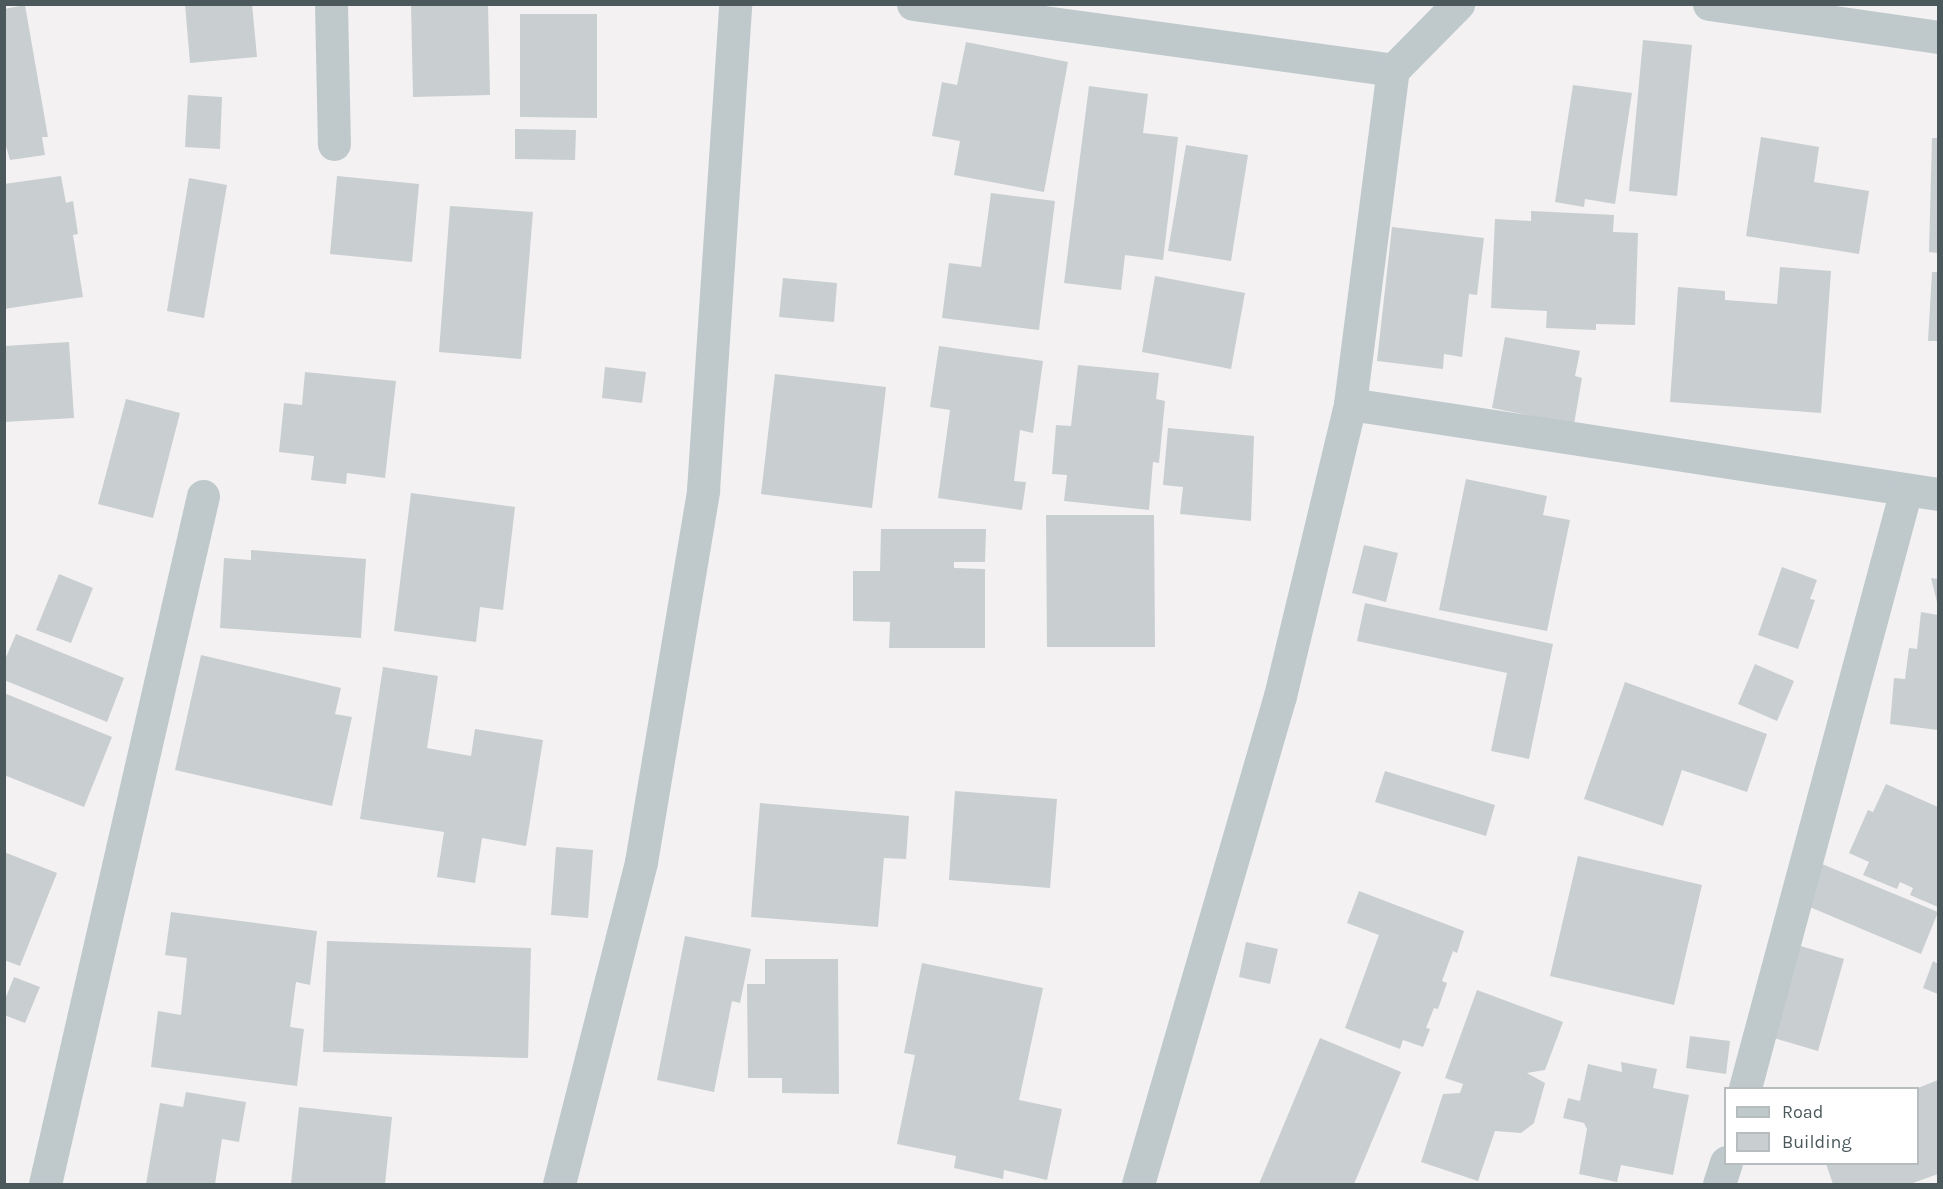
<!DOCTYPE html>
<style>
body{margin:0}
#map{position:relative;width:1943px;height:1189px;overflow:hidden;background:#f3f1f2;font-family:Karla,sans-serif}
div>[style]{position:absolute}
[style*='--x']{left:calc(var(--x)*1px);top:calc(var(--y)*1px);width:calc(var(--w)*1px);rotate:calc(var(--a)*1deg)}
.building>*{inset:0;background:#c9ced0}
.minor>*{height:33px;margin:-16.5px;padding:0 16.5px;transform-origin:16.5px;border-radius:16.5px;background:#bfc9cc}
span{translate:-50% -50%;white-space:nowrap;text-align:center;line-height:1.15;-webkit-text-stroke:4.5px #fff;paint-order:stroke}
.frame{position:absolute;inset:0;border:6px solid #4b595c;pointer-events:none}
.legend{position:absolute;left:1724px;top:1087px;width:195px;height:78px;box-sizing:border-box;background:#fff;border:2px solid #b7bdbe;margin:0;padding:8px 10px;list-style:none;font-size:18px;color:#4b595c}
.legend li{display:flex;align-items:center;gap:12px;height:30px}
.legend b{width:30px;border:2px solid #b7bdbe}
</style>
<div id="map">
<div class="building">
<i style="clip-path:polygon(185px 4px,252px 4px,257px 57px,190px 63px)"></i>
<i style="clip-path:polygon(411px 4px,488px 4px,490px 95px,413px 97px)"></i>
<i style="clip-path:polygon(25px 5px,48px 137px,42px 137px,45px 155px,10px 160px,4px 139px,4px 9px)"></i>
<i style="clip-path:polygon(520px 14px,597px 14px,597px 118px,520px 117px)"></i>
<i style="clip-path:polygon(1643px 40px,1692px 45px,1677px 196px,1629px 191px)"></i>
<i style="clip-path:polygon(966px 42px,1068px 62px,1044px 192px,954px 175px,960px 141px,932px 136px,942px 82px,957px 85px)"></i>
<i style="clip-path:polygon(1573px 85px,1632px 93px,1615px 204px,1585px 199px,1584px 207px,1555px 202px)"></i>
<i style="clip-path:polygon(1089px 86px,1148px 94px,1143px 133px,1178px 137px,1163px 260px,1125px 255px,1121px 290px,1064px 283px)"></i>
<i style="clip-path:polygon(188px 95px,222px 97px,220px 149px,185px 147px)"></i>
<i style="clip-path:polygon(515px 129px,576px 130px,575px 160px,515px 159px)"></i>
<i style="clip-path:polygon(1761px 137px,1819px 147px,1814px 182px,1869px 191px,1859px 254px,1746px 236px)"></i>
<i style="clip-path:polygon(1932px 138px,1938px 138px,1938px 253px,1929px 252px)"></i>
<i style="clip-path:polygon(1186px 145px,1248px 155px,1231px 261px,1168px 251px)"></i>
<i style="clip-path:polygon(61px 176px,66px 203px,73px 201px,78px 234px,73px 235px,83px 297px,4px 309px,4px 184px)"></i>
<i style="clip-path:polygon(337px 176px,419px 184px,412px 262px,330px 254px)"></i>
<i style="clip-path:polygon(189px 178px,227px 185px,204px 318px,167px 311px)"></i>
<i style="clip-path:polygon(991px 193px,1055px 201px,1039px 330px,942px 318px,949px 263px,981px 267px)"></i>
<i style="clip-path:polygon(450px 206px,533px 212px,521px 359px,439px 352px)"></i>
<i style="clip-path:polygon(1531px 211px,1614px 215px,1613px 232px,1638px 233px,1635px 325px,1596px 324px,1596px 330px,1546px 328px,1547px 311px,1491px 308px,1495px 219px,1531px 221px)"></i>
<i style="clip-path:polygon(1392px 227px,1484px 238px,1477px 295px,1469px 294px,1462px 357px,1444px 354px,1443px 369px,1377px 361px)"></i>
<i style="clip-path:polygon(1780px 267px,1831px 271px,1821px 413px,1670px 402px,1678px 287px,1725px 291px,1725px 300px,1777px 304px)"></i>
<i style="clip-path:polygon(1932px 272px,1938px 272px,1938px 341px,1928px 341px)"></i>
<i style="clip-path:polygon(1155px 276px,1245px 293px,1231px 369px,1142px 352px)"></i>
<i style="clip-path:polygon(783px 278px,837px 283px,834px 322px,779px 317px)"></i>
<i style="clip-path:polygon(1505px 337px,1580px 351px,1575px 376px,1582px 378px,1574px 424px,1492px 408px)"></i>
<i style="clip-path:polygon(69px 342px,74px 418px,4px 422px,4px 346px)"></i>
<i style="clip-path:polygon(939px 346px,1043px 361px,1033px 433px,1020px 430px,1014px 481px,1026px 482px,1022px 510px,938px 498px,950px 410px,930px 407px)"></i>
<i style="clip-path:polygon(1078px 365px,1159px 373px,1156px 399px,1165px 401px,1159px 463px,1153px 462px,1149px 510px,1064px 501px,1067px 475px,1052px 474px,1056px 425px,1071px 426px)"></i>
<i style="clip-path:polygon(605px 367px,646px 372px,642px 403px,602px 398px)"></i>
<i style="clip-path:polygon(305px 372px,396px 381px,385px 478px,347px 473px,346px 484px,311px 480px,314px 456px,279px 452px,284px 403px,302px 405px)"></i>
<i style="clip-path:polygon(775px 374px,886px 387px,872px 508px,761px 494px)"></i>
<i style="clip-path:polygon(126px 399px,180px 413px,153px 518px,98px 504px)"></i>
<i style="clip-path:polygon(1168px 428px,1254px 436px,1251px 521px,1180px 514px,1183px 487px,1163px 485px)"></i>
<i style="clip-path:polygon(1466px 479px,1547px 496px,1543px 515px,1570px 520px,1547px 631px,1439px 610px)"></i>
<i style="clip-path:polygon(411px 493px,515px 507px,503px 610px,480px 607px,476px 642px,394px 631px)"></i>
<i style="clip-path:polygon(1046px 515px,1154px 515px,1155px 647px,1047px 647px)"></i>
<i style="clip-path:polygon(881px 529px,986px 529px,985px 562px,954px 562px,954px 568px,985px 569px,985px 648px,889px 648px,890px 622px,853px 621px,853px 571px,880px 571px)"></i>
<i style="clip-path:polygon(1364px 545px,1398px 553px,1386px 602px,1352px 593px)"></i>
<i style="clip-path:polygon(251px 550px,366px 559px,361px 638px,220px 628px,224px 558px,251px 560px)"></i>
<i style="clip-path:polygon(1782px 567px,1817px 580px,1810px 599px,1815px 600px,1798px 649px,1758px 635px)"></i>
<i style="clip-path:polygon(59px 574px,93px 588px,71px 643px,36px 630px)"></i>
<i style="clip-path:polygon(1931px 578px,1938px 579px,1938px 606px)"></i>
<i style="clip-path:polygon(1365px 603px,1553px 644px,1529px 759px,1491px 751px,1507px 673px,1357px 641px)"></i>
<i style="clip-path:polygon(1921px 612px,1938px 615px,1938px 730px,1890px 724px,1894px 678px,1905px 679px,1909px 648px,1917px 649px)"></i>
<i style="clip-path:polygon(16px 634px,124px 678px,107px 722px,4px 680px,4px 662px)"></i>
<i style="clip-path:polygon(201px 655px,341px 688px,335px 714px,352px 717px,332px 806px,175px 770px)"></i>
<i style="clip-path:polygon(1755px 664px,1794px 681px,1777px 721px,1738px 704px)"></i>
<i style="clip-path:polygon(383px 667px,438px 676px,427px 748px,471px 756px,475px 729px,543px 740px,526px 846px,482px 838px,475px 883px,437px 877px,444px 832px,360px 819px)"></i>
<i style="clip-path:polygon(1625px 682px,1767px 734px,1747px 792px,1682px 770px,1663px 826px,1584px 799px)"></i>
<i style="clip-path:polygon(4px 693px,112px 737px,84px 807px,4px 775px)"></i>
<i style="clip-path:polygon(1385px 771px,1495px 805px,1486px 836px,1375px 802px)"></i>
<i style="clip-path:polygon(1886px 784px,1938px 807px,1938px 907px,1910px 895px,1913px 888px,1900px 882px,1897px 889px,1863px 875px,1869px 862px,1849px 853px,1868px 810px,1873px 812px)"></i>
<i style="clip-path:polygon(955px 791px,1057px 799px,1050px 888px,949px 880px)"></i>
<i style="clip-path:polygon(760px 803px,909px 816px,906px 859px,884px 858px,878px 927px,751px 917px)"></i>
<i style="clip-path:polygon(556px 847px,593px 850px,588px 918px,551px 915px)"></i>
<i style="clip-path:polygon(4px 852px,57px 873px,20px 966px,4px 960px)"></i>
<i style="clip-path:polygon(1578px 856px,1702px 885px,1674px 1005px,1550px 976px)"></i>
<i style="clip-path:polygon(1822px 864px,1938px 912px,1921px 954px,1805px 905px)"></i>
<i style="clip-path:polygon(1359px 891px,1464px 931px,1457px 953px,1453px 951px,1442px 981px,1447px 983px,1438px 1009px,1434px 1008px,1426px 1028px,1430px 1029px,1423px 1047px,1403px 1040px,1400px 1049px,1345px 1028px,1379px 935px,1347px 923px)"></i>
<i style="clip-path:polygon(171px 912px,317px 931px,310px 985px,296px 982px,290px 1027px,304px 1029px,297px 1086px,151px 1067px,158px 1011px,181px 1015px,187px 958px,165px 955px)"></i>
<i style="clip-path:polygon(685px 936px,751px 949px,740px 1003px,732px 1001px,714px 1092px,657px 1080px)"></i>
<i style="clip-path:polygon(327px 941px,531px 948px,528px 1058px,323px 1052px)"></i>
<i style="clip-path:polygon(1246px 942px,1278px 949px,1270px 984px,1239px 977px)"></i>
<i style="clip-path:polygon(1794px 944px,1844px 959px,1818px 1051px,1767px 1036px)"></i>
<i style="clip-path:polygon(765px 959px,838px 959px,839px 1094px,782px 1093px,782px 1078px,748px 1078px,747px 984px,765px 984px)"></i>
<i style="clip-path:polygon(1933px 961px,1938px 964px,1938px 994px,1923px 988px)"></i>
<i style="clip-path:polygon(922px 963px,1043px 988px,1019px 1100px,1062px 1109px,1047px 1180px,1004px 1170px,1003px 1179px,954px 1168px,956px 1156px,897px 1144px,915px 1055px,904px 1053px)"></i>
<i style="clip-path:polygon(14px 977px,40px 987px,25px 1023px,4px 1015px,4px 1002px)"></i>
<i style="clip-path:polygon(1477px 990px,1563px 1022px,1545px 1070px,1527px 1073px,1545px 1083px,1534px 1123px,1521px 1133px,1495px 1131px,1478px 1181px,1421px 1162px,1443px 1094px,1460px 1093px,1463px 1084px,1445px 1078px)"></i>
<i style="clip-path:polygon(1690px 1036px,1730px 1041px,1726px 1074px,1686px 1068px)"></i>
<i style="clip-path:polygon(1320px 1038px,1401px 1072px,1354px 1184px,1259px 1184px)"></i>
<i style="clip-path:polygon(1621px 1062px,1657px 1069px,1653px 1088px,1689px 1095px,1673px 1175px,1621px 1165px,1617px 1182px,1579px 1174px,1587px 1129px,1584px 1123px,1563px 1118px,1568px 1098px,1580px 1101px,1588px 1064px,1622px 1072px)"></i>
<i style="clip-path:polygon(1938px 1080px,1938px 1174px,1910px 1184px,1833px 1184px,1826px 1164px,1918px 1164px,1918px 1088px)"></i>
<i style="clip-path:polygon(186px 1092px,246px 1102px,239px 1142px,222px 1139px,215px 1184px,146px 1184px,160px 1103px,183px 1107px)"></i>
<i style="clip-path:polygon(299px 1107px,392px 1117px,385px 1184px,291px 1184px)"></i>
</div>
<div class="minor">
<i style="--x:331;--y:4;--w:140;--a:88.8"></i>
<i style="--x:913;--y:4;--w:485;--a:7.8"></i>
<i style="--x:1709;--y:4;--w:231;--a:8.2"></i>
<i style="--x:1350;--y:404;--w:595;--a:8.7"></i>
<i style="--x:1745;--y:1088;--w:619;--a:-74.93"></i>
<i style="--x:45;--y:1184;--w:706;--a:-77.07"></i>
<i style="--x:559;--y:1184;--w:332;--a:-75.7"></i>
<i style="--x:641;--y:862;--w:377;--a:-80.5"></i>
<i style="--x:703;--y:490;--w:487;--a:-86.2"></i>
<i style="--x:1138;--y:1184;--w:508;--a:-73.78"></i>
<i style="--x:1280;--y:696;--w:300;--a:-76.5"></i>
<i style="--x:1350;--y:404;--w:337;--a:-82.7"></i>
<i style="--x:1393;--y:70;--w:93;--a:-45.4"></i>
<i style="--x:1719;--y:1184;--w:23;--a:-72"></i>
</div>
<div class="frame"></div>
<ul class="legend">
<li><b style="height:8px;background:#bfc9cc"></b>Road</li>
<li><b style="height:16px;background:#c9ced0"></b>Building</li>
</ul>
</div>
